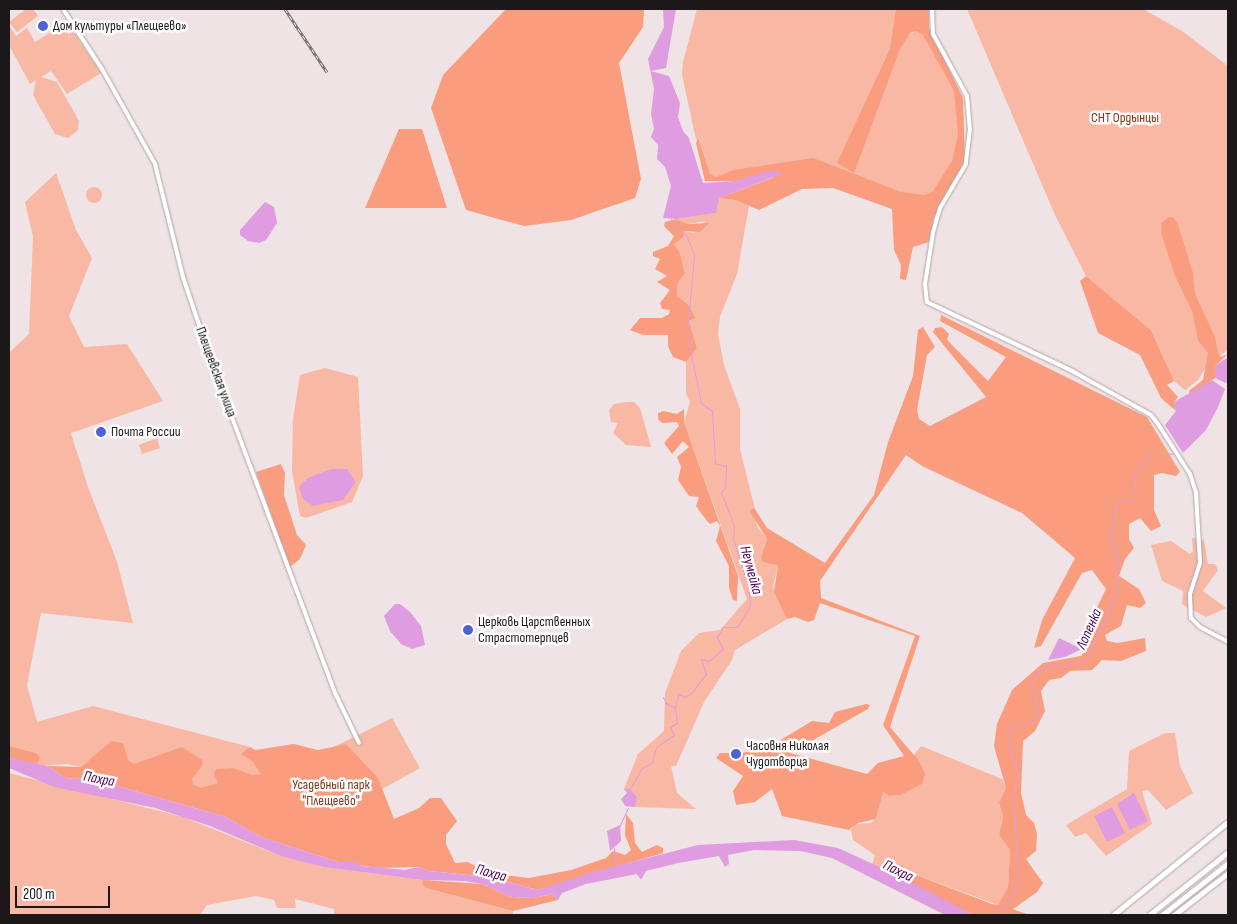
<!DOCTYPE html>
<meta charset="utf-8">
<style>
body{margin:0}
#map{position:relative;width:1237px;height:924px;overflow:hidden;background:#efe3e5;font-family:"Sofia Sans Condensed",sans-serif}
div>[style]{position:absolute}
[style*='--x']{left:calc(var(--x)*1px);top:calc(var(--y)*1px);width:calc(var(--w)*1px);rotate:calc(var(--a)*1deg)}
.green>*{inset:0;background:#f8b8a3}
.round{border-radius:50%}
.forest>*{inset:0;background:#f99d7e}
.water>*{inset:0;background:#e09ce0}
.stream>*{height:1px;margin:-0.5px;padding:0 0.5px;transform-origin:0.5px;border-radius:0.5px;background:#e09ce0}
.roads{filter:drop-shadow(0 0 1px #b1a6a8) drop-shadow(0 0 1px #b1a6a8)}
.minor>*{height:4px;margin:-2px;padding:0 2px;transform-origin:2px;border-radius:2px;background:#fff}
.major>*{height:4.5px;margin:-2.25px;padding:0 2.25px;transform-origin:2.25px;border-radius:2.25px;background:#fff}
.highway>*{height:5px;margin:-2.5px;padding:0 2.5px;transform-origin:2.5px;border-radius:2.5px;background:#fff}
.rail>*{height:3px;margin-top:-1.5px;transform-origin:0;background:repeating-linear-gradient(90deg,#fff 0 4px,#6c6465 0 8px);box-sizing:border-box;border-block:1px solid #6c6465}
.dots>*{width:14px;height:14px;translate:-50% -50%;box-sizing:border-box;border:2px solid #fff;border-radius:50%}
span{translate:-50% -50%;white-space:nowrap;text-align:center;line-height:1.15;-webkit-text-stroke:5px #fff;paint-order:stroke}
.poi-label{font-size:14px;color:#1c1718}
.left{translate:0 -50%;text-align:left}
.park-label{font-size:14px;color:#863417}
.street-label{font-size:14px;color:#1c1718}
.water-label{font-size:15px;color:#560059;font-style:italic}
.frame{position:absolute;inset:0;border:10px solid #1c1718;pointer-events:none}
.scale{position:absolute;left:15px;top:886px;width:95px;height:22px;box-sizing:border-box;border:2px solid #1c1718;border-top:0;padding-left:6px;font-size:15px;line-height:18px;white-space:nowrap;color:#1c1718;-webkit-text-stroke:4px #fff;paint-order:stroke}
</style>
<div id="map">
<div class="green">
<i style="clip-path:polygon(26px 9px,33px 9px,38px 16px,17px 32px,9px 22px)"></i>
<i style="clip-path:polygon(697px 9px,901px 9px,905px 36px,920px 29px,958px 97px,958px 156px,939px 191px,928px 198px,750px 172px,708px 178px,695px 135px,682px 75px,683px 62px)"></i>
<i style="clip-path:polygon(967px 9px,1143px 9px,1182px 31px,1228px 66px,1228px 350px,1208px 364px,1198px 380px,1185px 390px,1174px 381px,1151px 330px,1086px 276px,1055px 215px)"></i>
<i style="clip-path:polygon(67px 22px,101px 73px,67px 94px,51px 71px,41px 77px,57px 82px,79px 121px,78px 130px,68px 138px,55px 134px,33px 95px,36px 80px,30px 84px,9px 45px,9px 26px,16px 36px,27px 28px,35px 42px)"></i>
<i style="clip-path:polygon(56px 173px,76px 230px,92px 258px,69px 316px,84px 347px,127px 344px,163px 401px,71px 433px,88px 487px,117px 562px,133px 623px,41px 613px,27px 685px,37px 722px,93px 706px,250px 747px,246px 751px,322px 753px,392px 718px,420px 768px,377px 792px,355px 841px,104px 776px,111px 741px,81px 767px,67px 764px,36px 766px,38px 753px,9px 746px,9px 353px,29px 334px,33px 237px,25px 202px)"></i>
<i class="round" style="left:86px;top:187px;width:16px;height:16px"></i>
<i style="clip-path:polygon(719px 198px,735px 200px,749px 206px,737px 274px,720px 317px,718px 334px,724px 365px,740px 409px,740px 449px,755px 509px,752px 508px,758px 528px,767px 539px,761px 557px,778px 565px,773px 587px,787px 619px,735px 650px,732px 660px,704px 702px,676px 766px,671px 766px,677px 793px,696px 809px,635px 807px,632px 794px,628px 789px,624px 789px,638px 754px,664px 731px,665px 693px,681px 651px,699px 633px,720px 630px,747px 599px,684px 422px,690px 402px,686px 394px,686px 362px,697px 348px,689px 321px,694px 318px,677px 296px,678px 282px,685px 273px,680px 253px,674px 244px,684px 231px,694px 233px,705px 221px,688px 224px,676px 219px,715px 213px)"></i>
<i style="clip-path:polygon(325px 368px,358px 377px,363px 476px,352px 502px,306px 518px,300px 516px,292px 471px,293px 419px,300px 375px)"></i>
<i style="clip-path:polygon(627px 402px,634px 402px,640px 408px,651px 447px,626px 445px,613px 433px,618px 423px,611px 422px,609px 410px,614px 404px)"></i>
<i style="clip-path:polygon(157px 438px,160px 448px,142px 454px,139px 445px)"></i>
<i style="clip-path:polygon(1192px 538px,1204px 540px,1208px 564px,1215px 564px,1218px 570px,1203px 591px,1226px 608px,1206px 617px,1182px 604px,1183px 591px,1162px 581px,1151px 545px,1171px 541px,1190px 554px,1193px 551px)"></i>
<i style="clip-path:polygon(1165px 733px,1175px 733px,1180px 766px,1193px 793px,1166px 810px,1148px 790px,1142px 791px,1152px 824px,1106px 856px,1086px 833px,1075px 837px,1066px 825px,1127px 789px,1129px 751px)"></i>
<i style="clip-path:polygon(921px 746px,1002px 779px,1006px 788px,999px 804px,1003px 816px,999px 835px,1010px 850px,1008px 887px,998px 905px,908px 872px,899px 865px,891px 868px,895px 876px,882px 870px,872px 865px,875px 855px,853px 840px,851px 830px,855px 824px,871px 823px,877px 817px,882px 792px,889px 796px,901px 795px,920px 785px,913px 756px)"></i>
<i style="clip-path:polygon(9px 773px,183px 817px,283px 857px,323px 867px,423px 880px,422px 885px,426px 888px,513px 911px,513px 915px,334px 915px,334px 909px,295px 899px,296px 908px,277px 908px,274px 900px,256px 896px,207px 905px,200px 915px,9px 915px)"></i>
</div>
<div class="forest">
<i style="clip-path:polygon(506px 9px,644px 9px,643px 27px,619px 63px,641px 179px,635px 198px,571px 220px,524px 226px,466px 210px,431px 108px,443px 75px)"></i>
<i style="clip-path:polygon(896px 9px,929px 9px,929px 28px,963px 98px,965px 162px,934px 217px,929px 242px,913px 247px,906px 280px,900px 279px,901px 265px,894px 250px,892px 209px,833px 188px,802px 189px,759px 210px,735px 200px,719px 198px,772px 178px,778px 171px,736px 181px,705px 181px,696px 143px,698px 139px,710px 174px,716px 177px,734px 170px,813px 158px,901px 192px,925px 195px,933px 191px,952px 161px,958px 134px,954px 91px,923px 35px,916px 31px,910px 33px,900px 49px,854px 173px,837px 163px,890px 49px)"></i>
<i style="clip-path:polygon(399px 129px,422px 129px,447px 208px,365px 208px)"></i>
<i style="clip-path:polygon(1169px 217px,1174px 218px,1178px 225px,1193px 273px,1195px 294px,1215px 337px,1218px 353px,1221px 357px,1228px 354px,1215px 366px,1215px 378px,1190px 395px,1189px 391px,1203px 380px,1208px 353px,1198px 340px,1192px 311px,1175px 276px,1162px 236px,1161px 223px)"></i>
<i style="clip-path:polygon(676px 219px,688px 224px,709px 223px,700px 232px,684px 231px,683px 237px,674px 244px,680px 253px,685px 273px,678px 282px,677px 296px,689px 306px,695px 318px,689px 321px,697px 348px,686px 362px,673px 357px,668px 346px,668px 335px,643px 335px,630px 330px,640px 318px,662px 318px,669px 314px,670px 310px,662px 309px,660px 303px,670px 290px,657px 282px,667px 276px,655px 269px,660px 259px,653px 256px,653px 252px,668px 246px,674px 236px,664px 226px,665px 222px)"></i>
<i style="clip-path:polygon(1086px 276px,1151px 330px,1174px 381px,1167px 385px,1178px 397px,1174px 402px,1176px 411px,1161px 398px,1140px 355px,1098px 333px,1080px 281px)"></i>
<i style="clip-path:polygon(941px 315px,1147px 417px,1180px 472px,1176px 476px,1162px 473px,1154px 475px,1154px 510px,1161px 526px,1151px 531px,1140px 518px,1129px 524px,1129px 539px,1134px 548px,1125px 559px,1119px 576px,1139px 589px,1146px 603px,1140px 608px,1127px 605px,1121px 626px,1105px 635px,1107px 641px,1118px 643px,1145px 638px,1146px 651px,1121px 661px,1102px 660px,1092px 670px,1070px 671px,1061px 678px,1049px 680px,1041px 691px,1045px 711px,1035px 731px,1023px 741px,1021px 793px,1026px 815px,1034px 823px,1037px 834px,1036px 851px,1026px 859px,1043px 883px,1037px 892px,1013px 909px,1029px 915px,973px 915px,895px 876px,891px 868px,902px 865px,908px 872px,992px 904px,998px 905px,1008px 887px,1010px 850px,999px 835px,1003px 817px,999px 803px,1006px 788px,994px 746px,997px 724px,1012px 690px,1043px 663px,1081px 656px,1087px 648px,1090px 622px,1106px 589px,1092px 570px,1082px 573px,1041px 646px,1034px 648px,1042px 620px,1075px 558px,1022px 513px,922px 466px,906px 455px,820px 581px,821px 598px,920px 636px,890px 727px,919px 761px,925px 774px,922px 784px,901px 795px,889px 796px,883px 792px,876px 819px,858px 823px,849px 830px,782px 816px,772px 789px,755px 802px,736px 805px,733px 791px,743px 776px,716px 758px,720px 753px,742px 753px,769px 747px,812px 721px,829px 723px,835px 712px,866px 704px,870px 705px,868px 709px,790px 753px,867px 774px,878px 763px,904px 756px,883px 725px,915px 636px,820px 603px,814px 620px,808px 622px,795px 617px,787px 619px,774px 592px,778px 565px,763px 562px,761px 557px,767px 539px,750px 512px,752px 508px,755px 509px,767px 528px,825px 563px,874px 495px,888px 442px,913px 376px,918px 330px,923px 327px,935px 347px,927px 355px,917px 410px,919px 419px,930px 426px,986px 397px,933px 332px,935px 328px,942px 327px,949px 334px,947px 340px,988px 381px,1006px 357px,940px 321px)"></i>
<i style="clip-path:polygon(684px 409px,684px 422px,738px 576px,737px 601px,733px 600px,729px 588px,729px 566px,716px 541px,720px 526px,717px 521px,710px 524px,707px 521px,696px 506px,699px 497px,689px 496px,678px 480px,681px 467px,677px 457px,689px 447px,683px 441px,672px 454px,664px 443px,679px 426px,677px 422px,662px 423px,658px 419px,658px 413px,664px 411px,677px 414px)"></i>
<i style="clip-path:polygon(281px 464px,285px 473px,284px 495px,297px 535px,306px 545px,300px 559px,290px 567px,256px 472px)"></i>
<i style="clip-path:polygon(111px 741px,123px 743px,128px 760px,134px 764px,182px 747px,202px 760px,202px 766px,192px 779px,194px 785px,201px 788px,218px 783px,214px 774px,216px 769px,233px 768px,252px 775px,261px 774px,253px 762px,241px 754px,250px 747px,255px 750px,294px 744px,318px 750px,346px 744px,378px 778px,394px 819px,419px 808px,430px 798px,441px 798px,457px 821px,446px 835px,446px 844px,455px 863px,468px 862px,488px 873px,529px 878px,571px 870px,606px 858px,613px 851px,625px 855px,631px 850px,625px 835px,626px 814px,633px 823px,635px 843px,642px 852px,657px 845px,663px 848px,663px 853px,538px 890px,488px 877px,429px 871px,419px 867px,378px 868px,338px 862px,261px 837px,226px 817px,96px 780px,66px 778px,47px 766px,81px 767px)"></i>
<i style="clip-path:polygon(9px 746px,37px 753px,40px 758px,36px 766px,9px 758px)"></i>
<i style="clip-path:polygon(423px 880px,482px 884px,511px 897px,533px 898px,552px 894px,558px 900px,513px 911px,426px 888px,422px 885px)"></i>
</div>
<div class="water">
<i style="clip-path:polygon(663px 9px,676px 9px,666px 68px,651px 71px,669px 76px,680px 103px,678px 117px,683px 131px,689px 138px,703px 183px,736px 181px,764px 172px,778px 171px,782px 174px,719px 198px,716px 213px,676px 219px,663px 218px,671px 186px,665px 167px,657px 159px,658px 145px,651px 137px,654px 129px,651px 114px,654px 89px,648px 59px,664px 27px)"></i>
<i style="clip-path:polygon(265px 202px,274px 207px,277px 223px,266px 240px,259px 243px,248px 241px,240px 235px,240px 230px)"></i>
<i style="clip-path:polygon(1228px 357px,1228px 382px,1226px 383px,1215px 378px,1215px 366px)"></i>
<i style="clip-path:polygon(1212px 380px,1225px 389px,1218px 407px,1206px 430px,1183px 453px,1165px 425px,1176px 411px,1174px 402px)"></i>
<i style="clip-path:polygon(331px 469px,347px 469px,356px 482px,343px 500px,313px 506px,303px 499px,299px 487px,308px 478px)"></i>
<i style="clip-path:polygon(395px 604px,400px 604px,410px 612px,421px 626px,425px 645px,412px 649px,401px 644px,390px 631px,384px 616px)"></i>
<i style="clip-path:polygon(1059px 638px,1082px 649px,1065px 657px,1048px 660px)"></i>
<i style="clip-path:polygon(9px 758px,47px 766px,66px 778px,96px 780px,226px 817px,261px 837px,338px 862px,355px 862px,362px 866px,405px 870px,419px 867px,429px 871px,488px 877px,538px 890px,589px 873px,698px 845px,794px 840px,838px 848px,904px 878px,973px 915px,945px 915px,832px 858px,800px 851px,754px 850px,728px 855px,729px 864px,725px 867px,719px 856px,678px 863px,646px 871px,641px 880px,637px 874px,586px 884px,562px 893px,558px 900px,552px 894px,533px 898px,511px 897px,482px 884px,465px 881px,423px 880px,323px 867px,283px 857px,210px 826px,155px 808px,54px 787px,9px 768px)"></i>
<i style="clip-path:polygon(624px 789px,630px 789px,637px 797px,635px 807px,625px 806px,621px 799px,627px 793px)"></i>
<i style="clip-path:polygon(1134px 793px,1148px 821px,1130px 830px,1117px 804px)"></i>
<i style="clip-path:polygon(1112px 807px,1125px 833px,1107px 842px,1094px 816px)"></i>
<i style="clip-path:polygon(620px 825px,621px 841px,610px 851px,607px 831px)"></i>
</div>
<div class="stream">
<i style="--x:663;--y:697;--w:7;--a:63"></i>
<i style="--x:666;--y:703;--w:10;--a:29"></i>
<i style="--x:630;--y:789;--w:23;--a:-61"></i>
<i style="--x:641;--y:769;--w:13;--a:-32"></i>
<i style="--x:652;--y:762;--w:16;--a:-75"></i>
<i style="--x:656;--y:747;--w:22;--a:-34"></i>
<i style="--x:674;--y:735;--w:9;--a:-117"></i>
<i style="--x:670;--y:727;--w:8;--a:-30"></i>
<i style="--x:677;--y:723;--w:15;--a:-98"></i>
<i style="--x:675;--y:708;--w:14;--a:-78"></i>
<i style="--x:678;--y:694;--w:8;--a:23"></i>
<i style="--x:685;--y:697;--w:7;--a:-34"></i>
<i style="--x:691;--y:693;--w:24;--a:-52"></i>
<i style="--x:706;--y:674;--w:16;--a:-108"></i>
<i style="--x:701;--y:659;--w:8;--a:14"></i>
<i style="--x:709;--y:661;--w:18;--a:-41"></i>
<i style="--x:723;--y:649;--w:13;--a:-117"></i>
<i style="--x:717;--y:637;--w:12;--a:-59"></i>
<i style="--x:723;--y:627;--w:14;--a:0"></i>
<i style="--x:737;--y:627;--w:25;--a:-58"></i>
<i style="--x:750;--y:606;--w:21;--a:-95"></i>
<i style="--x:748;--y:585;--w:48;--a:-108.1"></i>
<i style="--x:733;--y:539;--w:13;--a:-86"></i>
<i style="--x:734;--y:526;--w:36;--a:-111"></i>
<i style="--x:721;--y:492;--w:6;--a:-45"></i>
<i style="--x:725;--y:488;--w:22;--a:-87"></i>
<i style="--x:726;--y:466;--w:11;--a:-165"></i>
<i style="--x:715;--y:463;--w:52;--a:-93.3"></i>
<i style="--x:712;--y:411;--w:14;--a:-144"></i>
<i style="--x:701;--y:403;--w:70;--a:-101.5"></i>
<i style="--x:687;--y:334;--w:80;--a:-85"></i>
<i style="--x:694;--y:254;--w:21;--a:-113"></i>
<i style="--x:686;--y:235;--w:12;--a:-149"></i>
<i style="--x:676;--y:229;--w:11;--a:-117"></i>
<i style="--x:619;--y:827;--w:21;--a:-65"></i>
<i style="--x:614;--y:848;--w:20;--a:84"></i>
<i style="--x:997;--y:915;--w:26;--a:-50"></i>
<i style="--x:1014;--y:895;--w:15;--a:-74"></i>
<i style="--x:1018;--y:881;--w:87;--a:-93.3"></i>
<i style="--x:1013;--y:794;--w:20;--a:-75"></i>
<i style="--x:1018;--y:775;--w:25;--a:-108"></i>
<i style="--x:1010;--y:751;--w:20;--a:-93"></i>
<i style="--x:1009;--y:731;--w:11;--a:-41"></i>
<i style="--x:1017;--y:724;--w:12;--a:-5"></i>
<i style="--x:1029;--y:723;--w:13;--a:-45"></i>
<i style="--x:1038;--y:714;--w:31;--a:-101"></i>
<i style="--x:1032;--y:684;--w:13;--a:-61"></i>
<i style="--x:1038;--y:673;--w:6;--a:-39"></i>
<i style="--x:1043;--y:669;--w:42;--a:-11"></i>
<i style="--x:1084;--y:661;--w:9;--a:-49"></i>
<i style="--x:1090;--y:654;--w:73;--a:-67.3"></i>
<i style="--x:1118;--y:587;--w:18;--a:-96"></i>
<i style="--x:1116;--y:569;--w:9;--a:-72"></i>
<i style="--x:1119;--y:560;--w:25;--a:-113"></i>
<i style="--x:1109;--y:537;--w:8;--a:-60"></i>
<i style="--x:1113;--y:530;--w:26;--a:-83"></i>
<i style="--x:1116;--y:504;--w:21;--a:-17"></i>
<i style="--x:1136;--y:498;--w:23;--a:-95"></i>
<i style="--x:1134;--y:475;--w:28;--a:-52"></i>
<i style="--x:1151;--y:453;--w:23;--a:2"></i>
</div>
<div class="roads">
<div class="minor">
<i style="--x:63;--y:9;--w:72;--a:57"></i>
<i style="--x:102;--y:69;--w:109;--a:60.8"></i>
<i style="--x:155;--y:164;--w:116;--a:76.1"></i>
<i style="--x:183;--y:277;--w:100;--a:71.4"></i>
<i style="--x:215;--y:372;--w:345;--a:69.5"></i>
<i style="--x:336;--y:695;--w:53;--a:64.4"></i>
<i style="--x:932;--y:9;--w:25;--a:88"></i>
<i style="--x:933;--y:34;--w:71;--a:61.3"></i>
<i style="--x:967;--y:96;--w:33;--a:85"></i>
<i style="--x:970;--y:129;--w:35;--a:97"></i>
<i style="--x:966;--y:164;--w:51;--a:120.6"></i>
<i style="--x:940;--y:208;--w:26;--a:106"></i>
<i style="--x:933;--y:233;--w:52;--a:98.9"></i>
<i style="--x:925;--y:284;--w:18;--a:84"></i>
<i style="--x:927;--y:302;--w:161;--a:25.4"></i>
<i style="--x:1072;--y:371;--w:90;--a:29.1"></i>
<i style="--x:1151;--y:415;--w:11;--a:52"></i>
<i style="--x:1158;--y:424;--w:59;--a:57.4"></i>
<i style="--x:1190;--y:474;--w:20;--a:72"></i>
<i style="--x:1196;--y:493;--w:70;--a:86.7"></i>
<i style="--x:1200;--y:563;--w:33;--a:108"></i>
<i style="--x:1190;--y:594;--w:24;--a:88"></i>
<i style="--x:1191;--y:618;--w:13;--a:45"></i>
<i style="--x:1200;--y:627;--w:32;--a:28"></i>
</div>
<div class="major">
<i style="--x:1113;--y:915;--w:148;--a:-39"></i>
<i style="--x:1174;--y:915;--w:68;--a:-37.9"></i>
</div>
<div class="highway">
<i style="--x:1149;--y:915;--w:101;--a:-38.6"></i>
<i style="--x:1162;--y:915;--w:84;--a:-38.2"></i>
</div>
</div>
<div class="rail">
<i style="--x:285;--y:9;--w:76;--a:56.3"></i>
</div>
<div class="dots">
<i style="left:43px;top:26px;background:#4e61d6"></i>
<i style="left:101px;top:432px;background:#4e61d6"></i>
<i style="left:468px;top:630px;background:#4e61d6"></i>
<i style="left:736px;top:754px;background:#4e61d6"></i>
</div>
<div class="poi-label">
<span class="left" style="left:53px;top:26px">Дом культуры «Плещеево»</span>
<span class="left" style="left:111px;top:432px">Почта России</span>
<span class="left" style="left:478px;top:630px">Церковь Царственных<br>Страстотерпцев</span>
<span class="left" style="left:746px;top:754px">Часовня Николая<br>Чудотворца</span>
</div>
<div class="park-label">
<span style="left:1125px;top:118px">СНТ Ордынцы</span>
<span style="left:331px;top:793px">Усадебный парк<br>"Плещеево"</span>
</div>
<div class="street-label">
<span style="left:216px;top:372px;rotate:70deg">Плещеевская улица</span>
</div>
<div class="water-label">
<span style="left:751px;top:570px;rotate:75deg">Неумейка</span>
<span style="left:1089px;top:629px;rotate:-66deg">Лопенка</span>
<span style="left:99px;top:779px;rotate:11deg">Пахра</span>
<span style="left:898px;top:871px;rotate:26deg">Пахра</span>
<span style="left:491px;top:873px;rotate:16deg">Пахра</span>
</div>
<div class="frame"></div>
<div class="scale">200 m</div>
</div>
